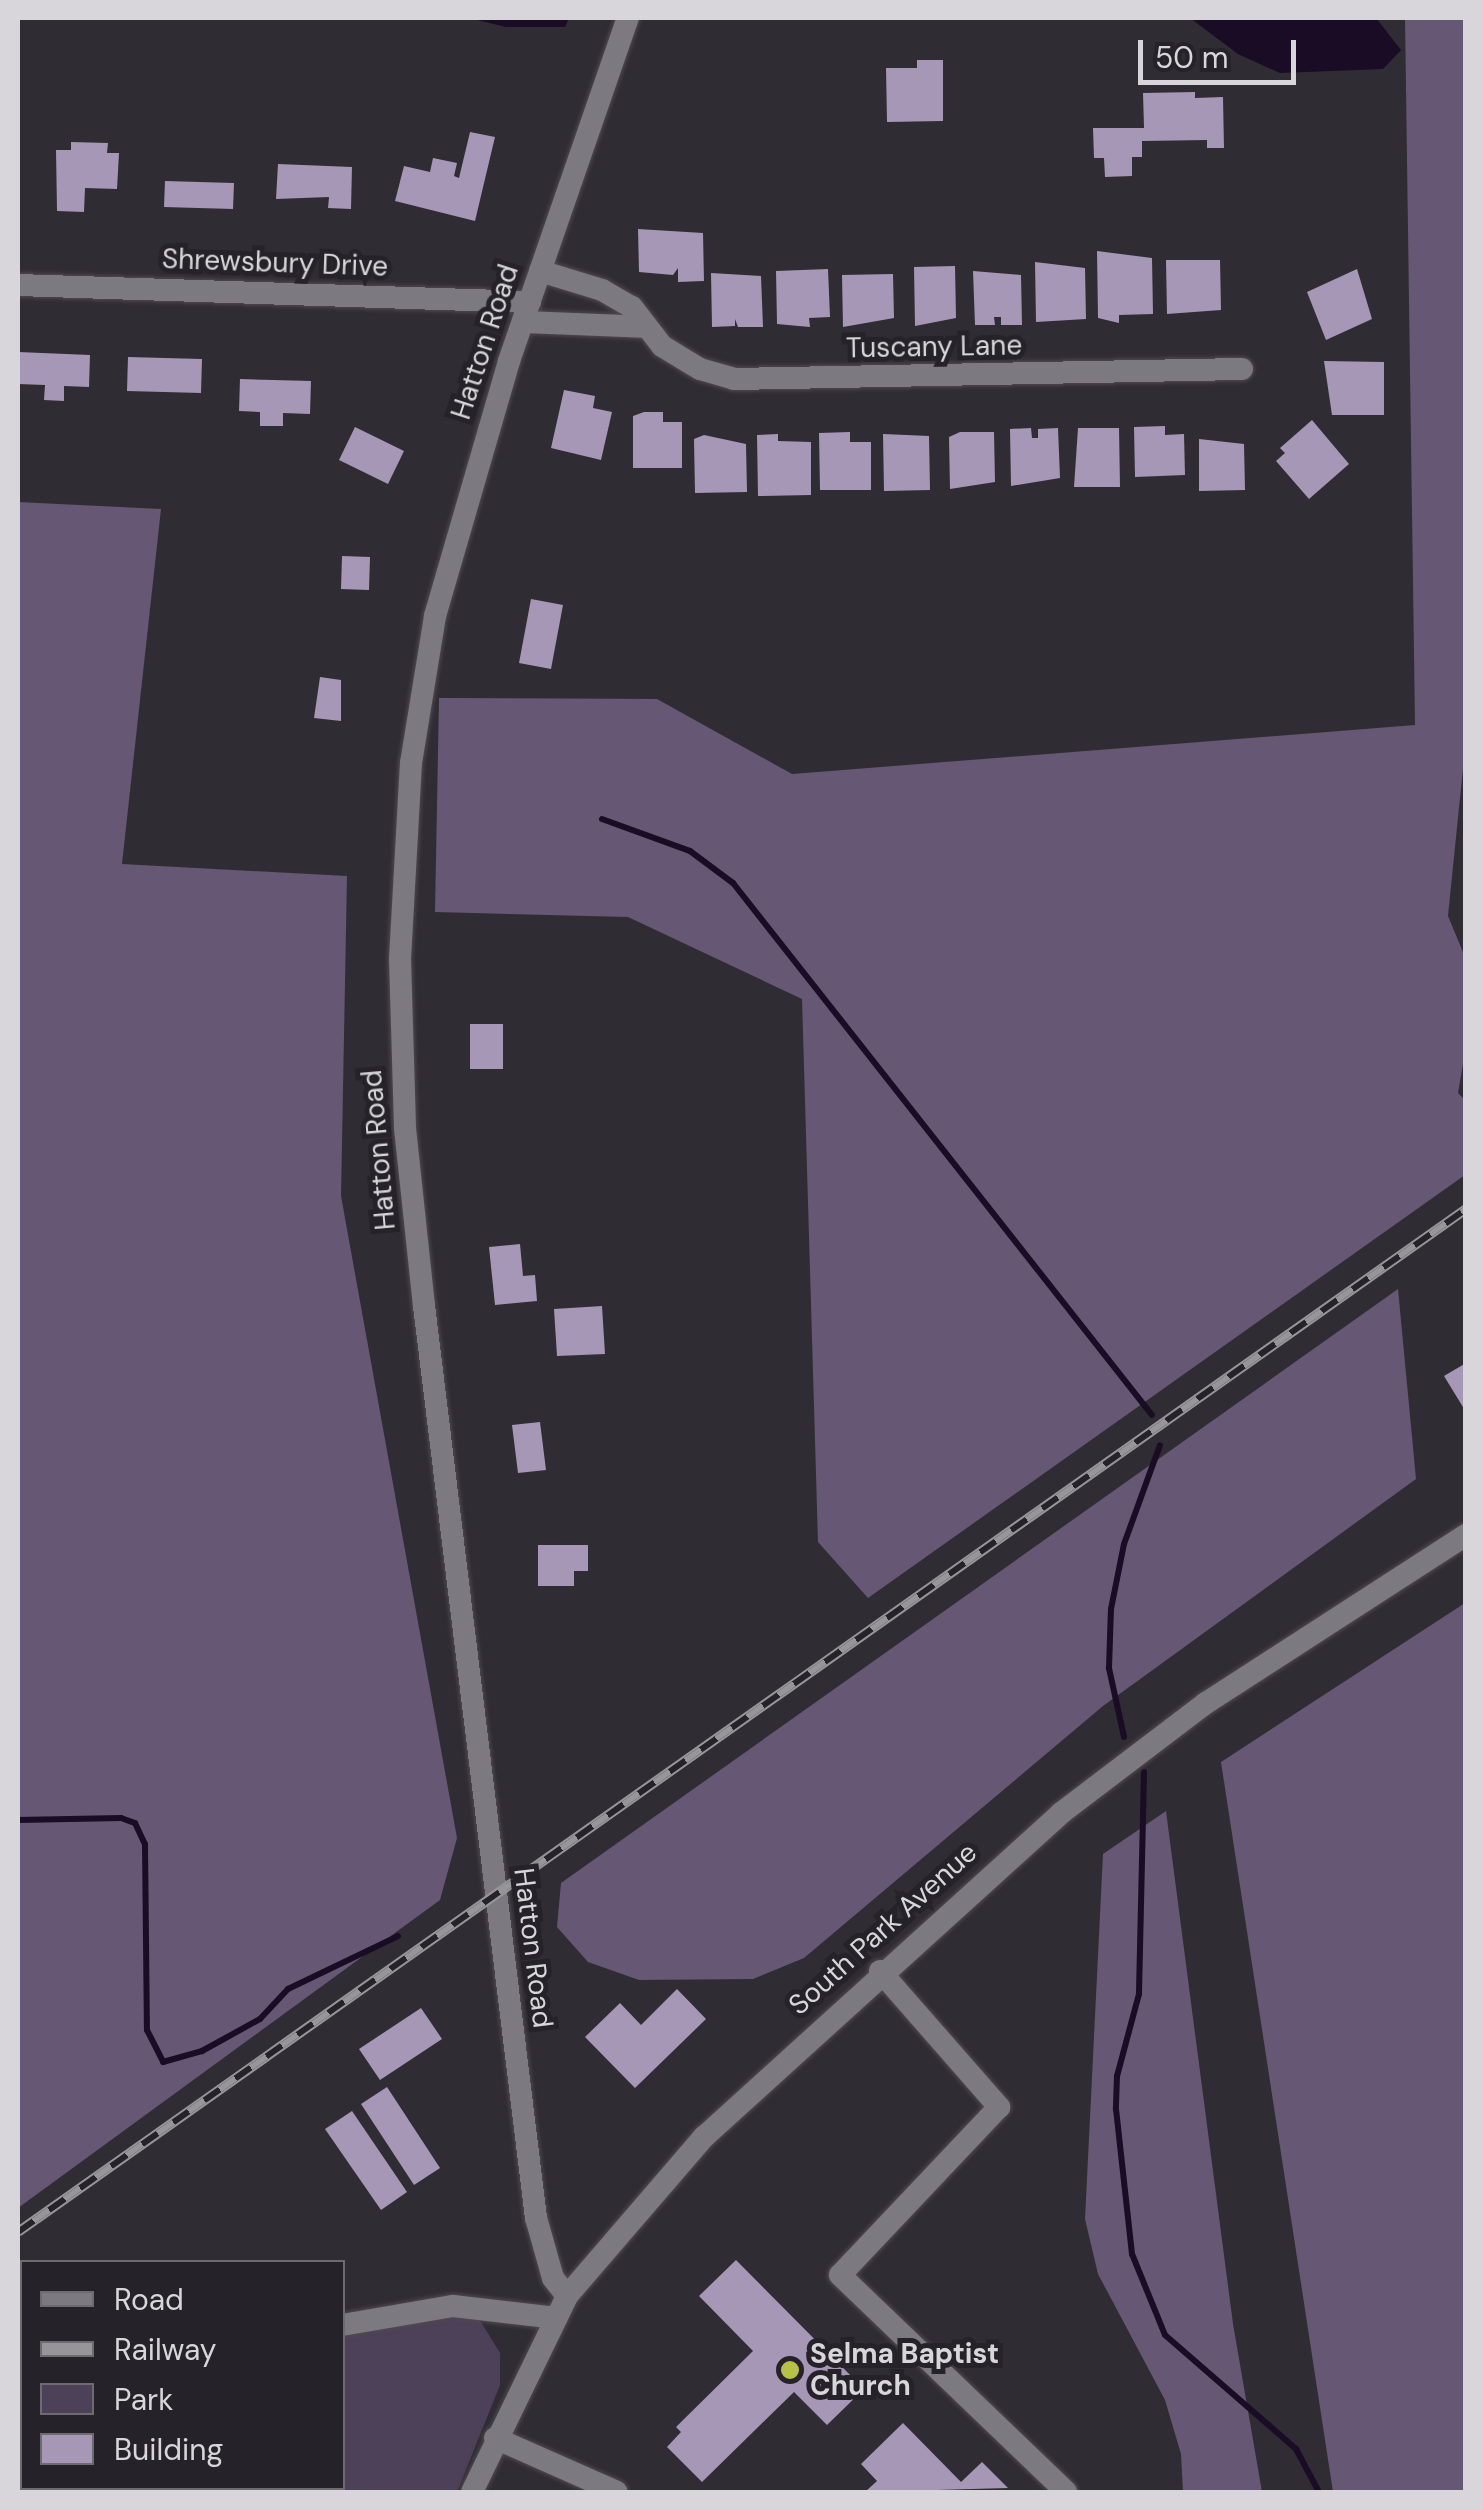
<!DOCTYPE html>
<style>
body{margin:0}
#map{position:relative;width:1483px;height:2510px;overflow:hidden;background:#302c33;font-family:"DM Sans",sans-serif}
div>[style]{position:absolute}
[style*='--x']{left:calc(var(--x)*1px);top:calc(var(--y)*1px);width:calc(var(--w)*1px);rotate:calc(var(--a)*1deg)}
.green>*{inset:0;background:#4d4159}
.forest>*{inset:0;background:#665774}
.water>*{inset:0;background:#190c24}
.stream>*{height:6px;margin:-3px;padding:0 3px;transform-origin:3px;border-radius:3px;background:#190c24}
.building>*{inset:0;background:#a797b7}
.roads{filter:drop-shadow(0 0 2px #4e4a50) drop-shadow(0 0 2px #4e4a50)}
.minor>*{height:22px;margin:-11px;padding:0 11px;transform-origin:11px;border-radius:11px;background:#7d7981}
.rail>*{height:10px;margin-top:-5px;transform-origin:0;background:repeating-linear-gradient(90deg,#262229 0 19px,#97959a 0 38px);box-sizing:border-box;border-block:2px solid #97959a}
.dots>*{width:28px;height:28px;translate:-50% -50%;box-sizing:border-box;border:5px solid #262229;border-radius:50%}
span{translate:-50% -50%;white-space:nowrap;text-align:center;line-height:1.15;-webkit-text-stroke:10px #262229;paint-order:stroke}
.street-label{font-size:28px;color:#d8d6da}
.poi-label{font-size:28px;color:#d8d6da;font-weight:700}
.left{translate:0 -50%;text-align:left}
.frame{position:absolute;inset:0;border:20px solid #d8d6da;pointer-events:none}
.legend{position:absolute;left:20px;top:2260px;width:325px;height:230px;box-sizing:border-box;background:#262229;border:2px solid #6d6a70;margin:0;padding:12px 18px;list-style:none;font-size:30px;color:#d8d6da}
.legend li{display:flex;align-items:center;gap:20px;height:50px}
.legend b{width:50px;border:2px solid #6d6a70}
.scale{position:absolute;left:1138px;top:40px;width:158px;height:45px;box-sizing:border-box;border:5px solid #d8d6da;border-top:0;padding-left:12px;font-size:30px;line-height:35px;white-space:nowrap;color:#d8d6da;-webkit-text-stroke:8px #262229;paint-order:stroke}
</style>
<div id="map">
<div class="green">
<i style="clip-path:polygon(450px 2314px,476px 2314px,500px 2353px,500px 2385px,457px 2492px,118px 2492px,342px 2488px,343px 2334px)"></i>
</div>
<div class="forest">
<i style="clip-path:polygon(1405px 18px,1465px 18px,1466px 739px,1448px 916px,1465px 957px,1465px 1052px,1458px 1093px,1465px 1100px,1465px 1175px,868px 1598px,818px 1542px,802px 999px,628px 917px,435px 912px,439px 698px,657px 699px,792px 774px,1415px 725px)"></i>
<i style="clip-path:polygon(18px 502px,161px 509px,122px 864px,347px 876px,341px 1196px,457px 1838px,440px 1900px,18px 2208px)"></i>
<i style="clip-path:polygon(1398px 1289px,1416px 1479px,1103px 1706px,804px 1958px,753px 1979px,639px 1980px,588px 1962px,557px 1927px,561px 1883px)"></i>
<i style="clip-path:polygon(1465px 1603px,1465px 2492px,1333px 2492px,1221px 1762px)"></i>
<i style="clip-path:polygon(1166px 1811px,1233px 2324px,1262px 2492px,1183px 2492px,1181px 2454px,1165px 2400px,1098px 2274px,1085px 2219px,1103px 1854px)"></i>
</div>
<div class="water">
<i style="clip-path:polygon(469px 18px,569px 18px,565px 27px,506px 27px)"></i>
<i style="clip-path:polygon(1190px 18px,1376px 18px,1401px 50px,1383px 69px,1280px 73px,1238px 54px)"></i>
</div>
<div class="stream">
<i style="--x:602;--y:819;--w:94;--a:20"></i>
<i style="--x:690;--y:851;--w:54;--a:36.7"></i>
<i style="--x:733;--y:883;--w:677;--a:51.78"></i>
<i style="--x:1124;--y:1737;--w:71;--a:-102.3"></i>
<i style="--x:1109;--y:1668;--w:59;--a:-88.1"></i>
<i style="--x:1111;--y:1609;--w:66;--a:-78.7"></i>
<i style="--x:1124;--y:1544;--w:105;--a:-70"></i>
<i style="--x:1144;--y:1772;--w:222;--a:91.3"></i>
<i style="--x:1139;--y:1994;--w:85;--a:105"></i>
<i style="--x:1117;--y:2076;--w:33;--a:92"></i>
<i style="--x:1116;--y:2109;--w:146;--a:83.7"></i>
<i style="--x:1132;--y:2254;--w:87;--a:67.8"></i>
<i style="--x:1165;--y:2335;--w:174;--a:41"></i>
<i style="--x:1296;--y:2449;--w:49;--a:61.9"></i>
<i style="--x:18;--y:1820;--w:103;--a:-1.1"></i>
<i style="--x:121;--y:1818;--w:15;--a:20"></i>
<i style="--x:135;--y:1823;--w:23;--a:65"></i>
<i style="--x:145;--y:1844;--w:186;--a:89.4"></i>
<i style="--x:147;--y:2030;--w:36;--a:63"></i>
<i style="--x:163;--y:2062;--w:41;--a:-15.8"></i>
<i style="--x:202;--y:2051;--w:66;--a:-28.9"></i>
<i style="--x:260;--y:2019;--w:41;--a:-47"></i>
<i style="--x:288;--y:1989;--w:122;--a:-25.7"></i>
</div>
<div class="building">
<i style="clip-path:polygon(917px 60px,943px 60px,943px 121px,887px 122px,886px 68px,917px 68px)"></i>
<i style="clip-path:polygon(1195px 92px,1195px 98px,1223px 97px,1224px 148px,1207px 148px,1207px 140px,1142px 141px,1142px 157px,1132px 157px,1132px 176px,1105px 177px,1104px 158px,1094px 158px,1093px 128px,1144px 128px,1143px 93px)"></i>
<i style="clip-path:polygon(470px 132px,495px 137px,475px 221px,395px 201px,404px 166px,430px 172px,433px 158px,457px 163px,454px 176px,459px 178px)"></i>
<i style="clip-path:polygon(71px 142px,108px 143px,107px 153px,119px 153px,117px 189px,85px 188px,84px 212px,57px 211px,56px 150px,71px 150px)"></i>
<i style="clip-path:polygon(278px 164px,352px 167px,351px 209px,328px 208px,329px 197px,276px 199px)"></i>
<i style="clip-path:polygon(165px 181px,234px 183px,233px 209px,164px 207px)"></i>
<i style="clip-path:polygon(638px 229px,703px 233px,704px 281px,678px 282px,678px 268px,673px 275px,639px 272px)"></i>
<i style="clip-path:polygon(1097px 251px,1152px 258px,1153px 314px,1119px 315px,1119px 323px,1098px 318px)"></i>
<i style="clip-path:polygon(1166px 260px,1220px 260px,1221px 310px,1167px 314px)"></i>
<i style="clip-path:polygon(1035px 262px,1085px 268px,1086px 319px,1036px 322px)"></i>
<i style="clip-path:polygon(955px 266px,956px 318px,915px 326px,914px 267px)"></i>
<i style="clip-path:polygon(828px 269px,830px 317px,809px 318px,810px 327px,777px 324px,776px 271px)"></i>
<i style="clip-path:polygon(1357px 269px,1372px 319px,1326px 340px,1307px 292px)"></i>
<i style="clip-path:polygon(973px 271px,1021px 275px,1022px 325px,1001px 325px,1001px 317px,994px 317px,995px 325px,975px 325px)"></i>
<i style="clip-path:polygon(711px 273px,761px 276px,763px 327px,738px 327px,735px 319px,735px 326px,712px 327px)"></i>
<i style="clip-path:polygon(893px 274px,894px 318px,843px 327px,842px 275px)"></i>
<i style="clip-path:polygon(18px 352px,90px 355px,89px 387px,64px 386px,64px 401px,44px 400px,45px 385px,18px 384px)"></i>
<i style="clip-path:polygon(128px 357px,202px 359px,201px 393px,127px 391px)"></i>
<i style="clip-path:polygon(1324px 361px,1384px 362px,1384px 415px,1332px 415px)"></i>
<i style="clip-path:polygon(240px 379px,311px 381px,310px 414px,283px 413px,283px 426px,260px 426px,260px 412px,239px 411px)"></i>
<i style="clip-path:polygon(564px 390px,595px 396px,593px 408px,612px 412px,601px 460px,551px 448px)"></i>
<i style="clip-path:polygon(644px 412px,663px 412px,663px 422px,682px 422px,682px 468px,633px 468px,633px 416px)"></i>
<i style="clip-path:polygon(1312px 420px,1349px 464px,1309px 499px,1276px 461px,1285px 453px,1280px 448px)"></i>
<i style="clip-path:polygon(1165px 426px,1165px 435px,1184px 434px,1185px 475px,1135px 477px,1134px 427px)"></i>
<i style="clip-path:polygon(355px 427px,404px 451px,388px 484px,339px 460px)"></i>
<i style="clip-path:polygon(1031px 428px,1032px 438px,1038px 438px,1038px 429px,1058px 428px,1060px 478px,1011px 486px,1010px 429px)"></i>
<i style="clip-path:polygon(1078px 428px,1119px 428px,1120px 487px,1074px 487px)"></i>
<i style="clip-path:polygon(850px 432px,850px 442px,871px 442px,871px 490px,820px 490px,819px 433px)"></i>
<i style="clip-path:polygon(960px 432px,994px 432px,995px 482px,950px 489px,949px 437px)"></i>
<i style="clip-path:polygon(778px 434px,778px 441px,811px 442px,811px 495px,758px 496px,757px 435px)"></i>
<i style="clip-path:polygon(883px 434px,929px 436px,930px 490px,884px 491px)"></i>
<i style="clip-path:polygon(704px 435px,746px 444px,747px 492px,695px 493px,694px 439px)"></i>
<i style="clip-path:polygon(1199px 439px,1244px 444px,1245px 490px,1199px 491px)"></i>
<i style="clip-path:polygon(342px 556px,370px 557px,369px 590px,341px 589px)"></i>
<i style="clip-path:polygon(531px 599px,563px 605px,551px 669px,519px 663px)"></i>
<i style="clip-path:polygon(320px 677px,341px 680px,341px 721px,314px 718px)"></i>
<i style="clip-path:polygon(470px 1024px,503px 1024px,503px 1069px,470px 1069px)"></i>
<i style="clip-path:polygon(520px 1244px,523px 1276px,535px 1275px,537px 1301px,495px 1305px,489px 1247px)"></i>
<i style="clip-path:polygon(602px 1306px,605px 1354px,557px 1356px,554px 1309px)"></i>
<i style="clip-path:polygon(1466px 1363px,1466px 1412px,1444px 1376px)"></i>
<i style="clip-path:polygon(540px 1422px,546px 1470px,518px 1473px,512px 1425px)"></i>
<i style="clip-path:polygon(538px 1545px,588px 1545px,588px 1571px,574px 1571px,574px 1586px,538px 1586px)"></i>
<i style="clip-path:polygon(677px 1989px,706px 2019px,635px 2088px,585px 2037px,620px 2003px,641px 2025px)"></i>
<i style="clip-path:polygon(421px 2008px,442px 2039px,380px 2080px,359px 2049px)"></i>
<i style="clip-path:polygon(387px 2087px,440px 2168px,414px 2185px,361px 2104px)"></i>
<i style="clip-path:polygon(352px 2111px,407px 2192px,381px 2210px,325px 2129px)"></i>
<i style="clip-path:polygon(736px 2260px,864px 2389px,827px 2425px,794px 2392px,702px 2482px,667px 2447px,681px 2432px,676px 2427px,753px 2351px,699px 2296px)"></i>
<i style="clip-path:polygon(903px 2423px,961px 2482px,982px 2462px,1008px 2488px,865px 2492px,877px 2481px,861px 2464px)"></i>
</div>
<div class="roads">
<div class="minor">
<i style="--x:540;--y:271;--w:65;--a:17"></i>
<i style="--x:602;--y:290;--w:34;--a:30"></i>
<i style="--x:632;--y:307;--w:49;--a:52.4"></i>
<i style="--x:662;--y:346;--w:44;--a:31.2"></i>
<i style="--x:700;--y:369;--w:35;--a:16"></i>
<i style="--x:734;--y:379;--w:508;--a:-1.13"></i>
<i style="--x:18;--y:285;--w:512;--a:1.9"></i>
<i style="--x:523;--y:322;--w:122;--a:2.3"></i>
<i style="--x:880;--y:1971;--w:181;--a:48.8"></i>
<i style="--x:999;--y:2107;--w:231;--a:133.4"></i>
<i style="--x:840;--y:2275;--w:313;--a:43.8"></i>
<i style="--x:18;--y:2285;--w:6;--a:45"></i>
<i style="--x:567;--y:2296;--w:23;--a:-128"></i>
<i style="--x:553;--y:2278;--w:62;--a:-105.8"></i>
<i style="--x:536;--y:2218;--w:919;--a:-97"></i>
<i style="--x:424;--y:1306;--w:180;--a:-96.1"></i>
<i style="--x:405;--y:1127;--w:168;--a:-91.7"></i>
<i style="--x:400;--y:959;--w:196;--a:-86.8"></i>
<i style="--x:411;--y:763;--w:149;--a:-80.7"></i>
<i style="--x:435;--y:616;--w:266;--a:-73.8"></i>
<i style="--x:509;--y:361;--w:363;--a:-70.9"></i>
<i style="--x:342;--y:2325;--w:113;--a:-9.7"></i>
<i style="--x:453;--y:2306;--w:104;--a:6.6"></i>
<i style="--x:18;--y:2389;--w:4;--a:-27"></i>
<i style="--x:495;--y:2438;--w:133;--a:23.9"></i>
<i style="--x:472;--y:2492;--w:218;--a:-64.1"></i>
<i style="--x:567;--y:2296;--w:210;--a:-49.3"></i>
<i style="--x:704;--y:2137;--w:482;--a:-42.2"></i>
<i style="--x:1061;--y:1813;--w:182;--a:-37.2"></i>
<i style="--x:1206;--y:1703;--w:310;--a:-32.9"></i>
</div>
</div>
<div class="rail">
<i style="--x:18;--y:2232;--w:1773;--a:-35.24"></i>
</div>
<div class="dots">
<i style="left:790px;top:2370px;background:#b7c148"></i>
</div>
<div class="street-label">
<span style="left:275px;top:263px;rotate:2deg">Shrewsbury Drive</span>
<span style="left:485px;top:342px;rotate:-72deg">Hatton Road</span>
<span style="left:934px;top:347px;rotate:-1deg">Tuscany Lane</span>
<span style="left:379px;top:1150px;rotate:-95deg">Hatton Road</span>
<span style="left:883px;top:1929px;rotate:-42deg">South Park Avenue</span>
<span style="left:533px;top:1948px;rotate:83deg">Hatton Road</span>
</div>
<div class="poi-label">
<span class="left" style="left:810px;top:2370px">Selma Baptist<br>Church</span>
</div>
<div class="frame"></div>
<ul class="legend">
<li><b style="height:12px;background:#7d7981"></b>Road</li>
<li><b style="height:12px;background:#97959a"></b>Railway</li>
<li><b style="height:28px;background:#4d4159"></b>Park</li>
<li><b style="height:28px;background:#a797b7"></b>Building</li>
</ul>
<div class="scale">50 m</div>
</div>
